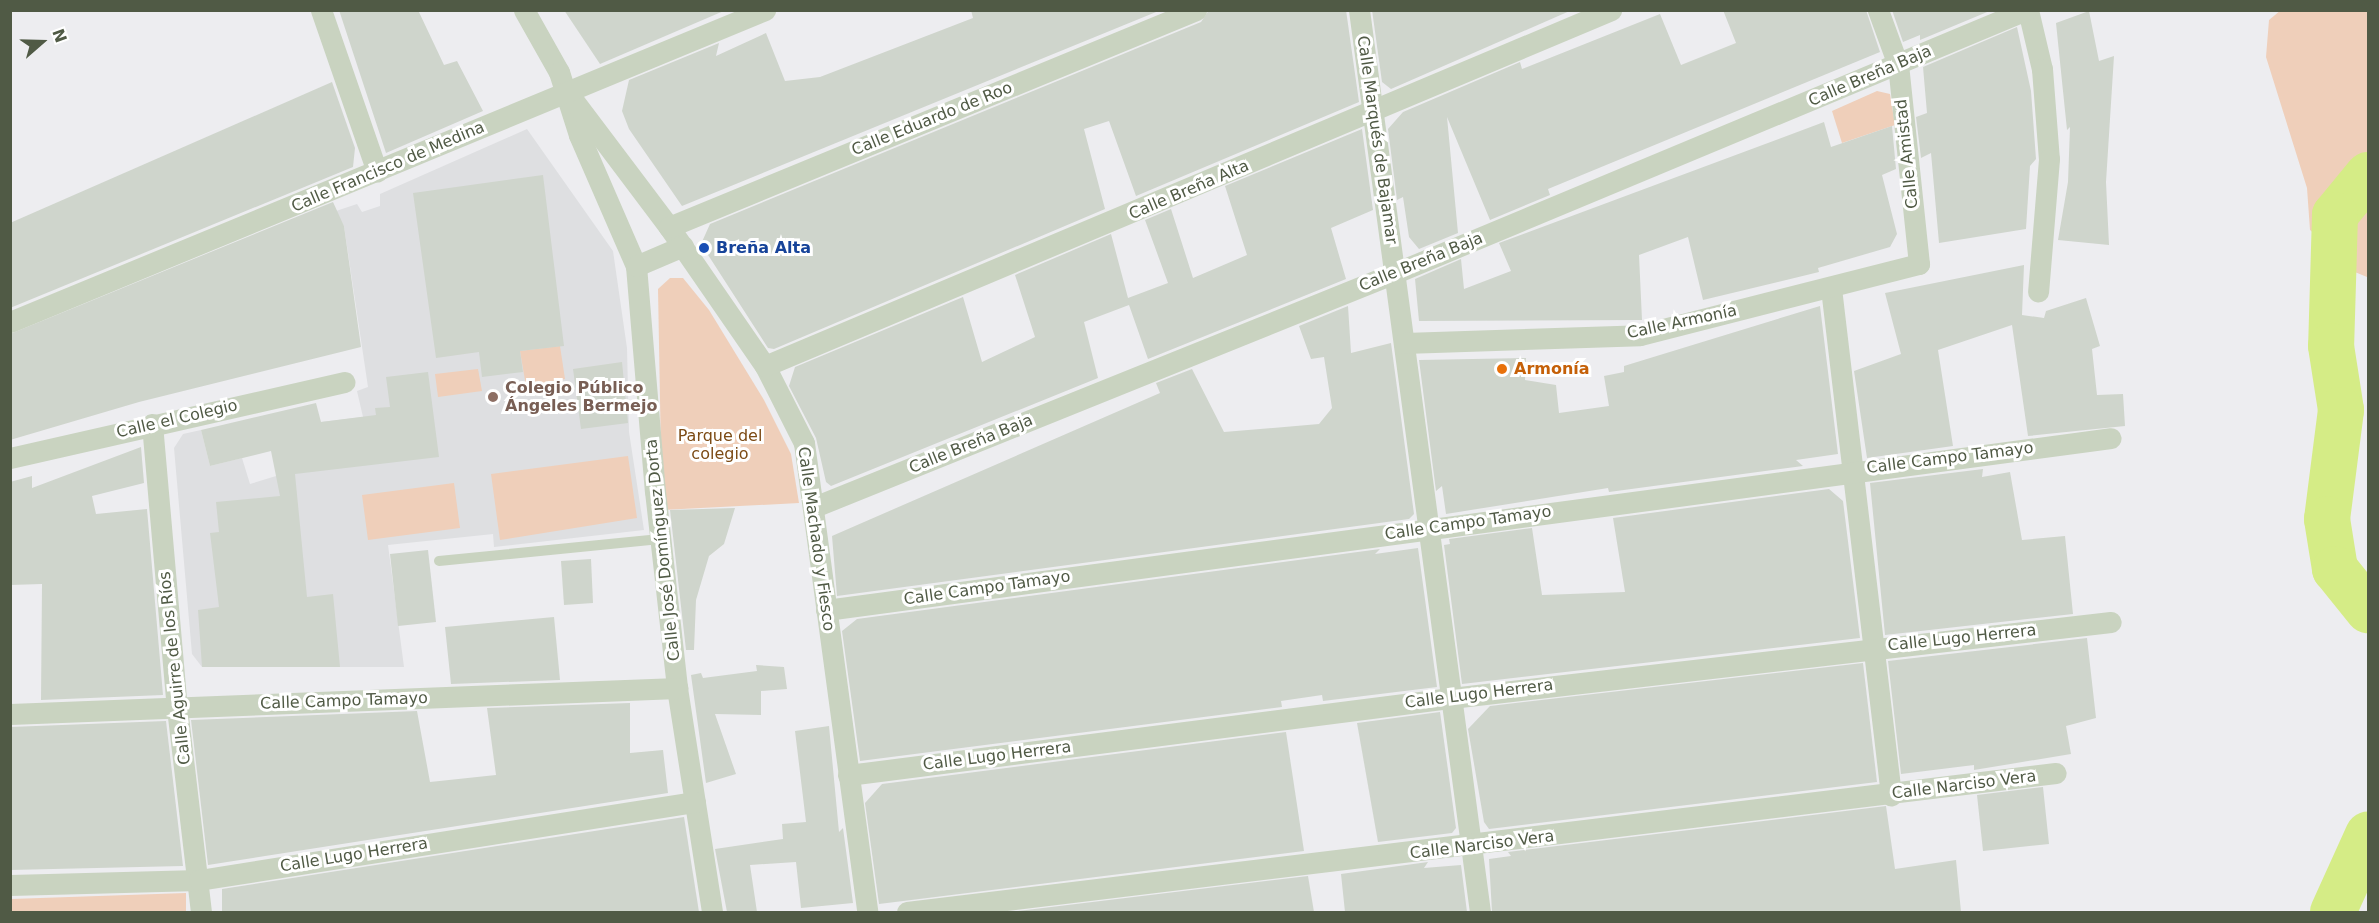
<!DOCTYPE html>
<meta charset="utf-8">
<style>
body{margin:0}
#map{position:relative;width:2379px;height:923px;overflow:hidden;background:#ededf0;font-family:"DejaVu Sans",sans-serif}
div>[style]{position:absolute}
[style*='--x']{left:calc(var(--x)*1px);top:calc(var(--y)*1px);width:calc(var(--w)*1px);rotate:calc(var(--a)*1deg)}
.education>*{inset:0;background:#dedfe1}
.green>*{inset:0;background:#efcfba}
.river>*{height:46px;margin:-23px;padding:0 23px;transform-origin:23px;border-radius:23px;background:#d5ec86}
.building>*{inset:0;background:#cfd5cc}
.lane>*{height:10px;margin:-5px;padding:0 5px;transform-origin:5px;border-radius:5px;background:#c9d3c0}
.street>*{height:21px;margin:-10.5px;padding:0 10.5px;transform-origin:10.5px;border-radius:10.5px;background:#c9d3c0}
.dots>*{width:16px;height:16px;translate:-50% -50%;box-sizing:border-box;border:3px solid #fff;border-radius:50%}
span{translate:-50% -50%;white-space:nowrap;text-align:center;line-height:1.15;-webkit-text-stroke:6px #fff;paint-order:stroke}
.street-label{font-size:16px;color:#505a45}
.transit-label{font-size:16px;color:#164399;font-weight:700}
.left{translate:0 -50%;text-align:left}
.food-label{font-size:16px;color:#c56008;font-weight:700}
.education-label{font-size:16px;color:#785e54;font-weight:700}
.park-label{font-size:16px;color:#7c4b15}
.frame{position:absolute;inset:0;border:12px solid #505a45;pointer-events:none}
.north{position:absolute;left:12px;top:12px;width:60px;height:60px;-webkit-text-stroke:4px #fff;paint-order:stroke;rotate:70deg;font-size:16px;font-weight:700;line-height:24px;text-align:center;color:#505a45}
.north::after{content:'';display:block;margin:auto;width:21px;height:27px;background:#505a45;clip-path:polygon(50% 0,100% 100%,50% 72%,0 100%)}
</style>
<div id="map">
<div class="education">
<i style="clip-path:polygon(527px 129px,613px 251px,627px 348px,629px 432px,644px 530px,494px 547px,493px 534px,388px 545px,404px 667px,202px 667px,192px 654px,174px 448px,183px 434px,201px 430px,210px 466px,242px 458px,250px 484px,276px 476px,321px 422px,363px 417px,357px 391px,368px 387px,344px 226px,336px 211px,357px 204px,362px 212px,380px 206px,380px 194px)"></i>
</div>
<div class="green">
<i style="clip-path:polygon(2281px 10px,2368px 11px,2367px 277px,2350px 270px,2341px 256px,2310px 230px,2307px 188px,2266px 57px,2269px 20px)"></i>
<i style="clip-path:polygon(1877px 91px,1890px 94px,1895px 125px,1842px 143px,1832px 111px)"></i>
<i style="clip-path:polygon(670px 278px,683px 278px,709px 310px,764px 400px,791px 454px,799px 503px,662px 510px,658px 289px)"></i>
<i style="clip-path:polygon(560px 346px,565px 379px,526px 386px,520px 351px)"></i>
<i style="clip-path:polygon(478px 369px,482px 391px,438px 397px,435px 374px)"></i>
<i style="clip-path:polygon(628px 456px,637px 518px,500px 540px,491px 474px)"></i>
<i style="clip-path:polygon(454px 483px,460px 528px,368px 540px,362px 495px)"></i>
<i style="clip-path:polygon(186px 893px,186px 912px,11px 912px,11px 899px)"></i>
</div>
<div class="river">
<i style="--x:2368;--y:175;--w:52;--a:129.5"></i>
<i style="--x:2335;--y:215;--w:131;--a:91.7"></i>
<i style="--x:2331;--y:346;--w:65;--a:81.1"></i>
<i style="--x:2341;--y:410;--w:110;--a:97.3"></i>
<i style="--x:2327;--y:519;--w:51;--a:80.9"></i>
<i style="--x:2335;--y:569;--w:53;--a:51.2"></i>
<i style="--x:2333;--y:912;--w:85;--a:-65.6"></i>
</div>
<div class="building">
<i style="clip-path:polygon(339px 10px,418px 10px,444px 65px,457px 61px,483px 111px,386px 153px)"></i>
<i style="clip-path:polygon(564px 10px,726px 10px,600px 64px)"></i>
<i style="clip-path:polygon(971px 10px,1161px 10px,682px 206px,629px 129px,622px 111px,629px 80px,719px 43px,716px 56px,766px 33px,785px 81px,820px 77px,973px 18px)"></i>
<i style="clip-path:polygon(1209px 10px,1346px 10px,1359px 102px,1136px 196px,1109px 121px,1084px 129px,1105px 209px,774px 349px,768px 348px,701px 244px,710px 224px,1201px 22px)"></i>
<i style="clip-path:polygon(1372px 10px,1572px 10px,1391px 89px,1382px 82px)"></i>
<i style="clip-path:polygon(1723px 10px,1866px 10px,1880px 52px,1548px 189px,1550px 195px,1490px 220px,1447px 117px,1458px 233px,1419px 249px,1409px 237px,1403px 197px,1397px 200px,1388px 129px,1403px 112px,1520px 62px,1522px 69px,1660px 14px,1681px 65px,1736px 43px)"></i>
<i style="clip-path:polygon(1892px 10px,1992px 10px,1920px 40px,1920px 35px,1903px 42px)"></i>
<i style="clip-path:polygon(2089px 11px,2099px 61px,2114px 56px,2106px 182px,2109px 245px,2058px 240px,2068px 182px,2070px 127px,2067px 130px,2056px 23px)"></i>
<i style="clip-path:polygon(2017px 27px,2031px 91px,2036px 159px,2030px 166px,2026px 229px,1939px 243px,1931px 153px,1921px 158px,1916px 117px,1927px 113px,1923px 67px)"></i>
<i style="clip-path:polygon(332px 82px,355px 148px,353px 167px,10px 308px,10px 223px)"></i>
<i style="clip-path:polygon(1824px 122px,1831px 147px,1892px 126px,1896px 169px,1882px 175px,1897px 234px,1890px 247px,1818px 268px,1819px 272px,1703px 300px,1688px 237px,1639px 255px,1642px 320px,1419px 321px,1415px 279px,1461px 259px,1464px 289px,1511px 271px,1499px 243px)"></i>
<i style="clip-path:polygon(1362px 129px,1373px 210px,1331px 228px,1346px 279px,1148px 359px,1129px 305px,1084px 322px,1098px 378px,831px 486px,826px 482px,816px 438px,789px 386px,795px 367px,963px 297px,982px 362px,1035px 337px,1015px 275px,1111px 234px,1128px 298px,1168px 283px,1145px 220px,1171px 209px,1193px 278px,1247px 255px,1225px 186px)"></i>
<i style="clip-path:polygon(543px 175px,564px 346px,520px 351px,523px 372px,482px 377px,479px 352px,436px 358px,413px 193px)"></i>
<i style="clip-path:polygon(333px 202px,344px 226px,361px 347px,139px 402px,10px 440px,10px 334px)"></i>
<i style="clip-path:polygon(2024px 265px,2022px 315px,2044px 318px,2046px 311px,2086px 298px,2100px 346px,2092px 349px,2097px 395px,2123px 394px,2125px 426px,2028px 436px,2012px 325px,1938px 350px,1953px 446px,1867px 458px,1854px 371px,1901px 354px,1885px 293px)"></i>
<i style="clip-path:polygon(1348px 306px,1351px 353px,1391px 343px,1414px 514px,1409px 519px,837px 596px,832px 536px,1160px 393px,1156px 383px,1192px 369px,1224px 432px,1319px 424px,1332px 408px,1324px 357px,1311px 359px,1299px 326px)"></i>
<i style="clip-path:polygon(1820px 306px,1838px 454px,1796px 460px,1803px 466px,1609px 492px,1608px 488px,1446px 514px,1442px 486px,1436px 491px,1419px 360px,1526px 358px,1525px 380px,1556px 385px,1559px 413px,1609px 406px,1604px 376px,1624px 372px,1624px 366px)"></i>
<i style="clip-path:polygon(622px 362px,628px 423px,581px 429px,573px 369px)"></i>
<i style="clip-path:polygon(428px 372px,439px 457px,295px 474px,307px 597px,333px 594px,340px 667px,202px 667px,198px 610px,219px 607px,210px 533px,219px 532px,216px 502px,280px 496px,271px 451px,210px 466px,201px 430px,316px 403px,321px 422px,376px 415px,375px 408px,390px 407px,386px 377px)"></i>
<i style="clip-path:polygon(141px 447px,144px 483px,92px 496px,96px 514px,147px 509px,163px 695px,41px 700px,42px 584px,10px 585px,10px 482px,32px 476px,32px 488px)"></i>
<i style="clip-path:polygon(1983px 469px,1982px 477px,2010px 472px,2022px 540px,2065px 536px,2073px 614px,1885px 635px,1870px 483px)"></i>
<i style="clip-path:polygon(1829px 489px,1843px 501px,1860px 638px,1462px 684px,1444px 545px,1450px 544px,1449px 539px,1532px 528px,1542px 595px,1625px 592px,1613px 518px)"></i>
<i style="clip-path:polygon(735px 508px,724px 544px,709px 556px,696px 600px,694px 650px,686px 650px,670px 510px)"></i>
<i style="clip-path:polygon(1418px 548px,1437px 687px,1323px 701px,1322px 695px,1281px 701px,1282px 707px,860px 761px,842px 631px,857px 619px,1380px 549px,1375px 554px)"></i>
<i style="clip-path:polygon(428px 550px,436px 622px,398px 626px,390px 554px)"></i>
<i style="clip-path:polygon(591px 559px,593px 603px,564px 605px,561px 561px)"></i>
<i style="clip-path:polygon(554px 617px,560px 680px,451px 684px,445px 627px)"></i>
<i style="clip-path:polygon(2087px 638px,2096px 718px,2066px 726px,2071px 754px,1974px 770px,1974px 765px,1901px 774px,1888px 661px)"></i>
<i style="clip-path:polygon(1863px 663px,1877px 782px,1489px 829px,1484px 822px,1468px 729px,1490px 706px)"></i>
<i style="clip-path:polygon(756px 665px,784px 667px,787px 689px,761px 691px,761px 715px,715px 714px,736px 774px,706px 783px,691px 675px,701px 673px,703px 678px,757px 671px)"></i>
<i style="clip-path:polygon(630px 703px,630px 753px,663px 750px,668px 793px,208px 865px,191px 720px,417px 711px,430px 782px,496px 775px,487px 708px)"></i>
<i style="clip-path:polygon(1440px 712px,1456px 828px,1452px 833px,1378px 842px,1357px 723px)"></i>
<i style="clip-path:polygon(166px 721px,183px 866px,10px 870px,10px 727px)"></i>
<i style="clip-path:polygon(829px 726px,839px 832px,843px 828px,853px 903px,801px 908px,796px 862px,750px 865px,757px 912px,727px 912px,715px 849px,783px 839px,782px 824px,806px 822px,795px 731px)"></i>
<i style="clip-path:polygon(1286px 732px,1304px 851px,879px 904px,865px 803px,882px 784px)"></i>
<i style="clip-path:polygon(2043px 787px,2049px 844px,1983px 851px,1977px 795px)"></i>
<i style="clip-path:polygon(1886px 806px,1895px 869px,1956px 860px,1961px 912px,1492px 912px,1489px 859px,1511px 856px,1508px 852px)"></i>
<i style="clip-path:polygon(684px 817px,699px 912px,222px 912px,222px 889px)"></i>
<i style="clip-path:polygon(1428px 862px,1424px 868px,1461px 865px,1467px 912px,1345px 912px,1341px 874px)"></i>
<i style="clip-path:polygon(1308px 876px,1314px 912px,1009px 912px)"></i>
</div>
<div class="lane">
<i style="--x:439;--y:561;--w:222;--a:-5.7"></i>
</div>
<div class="street">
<i style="--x:321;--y:10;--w:171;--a:70.9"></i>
<i style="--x:524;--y:10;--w:71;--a:60.6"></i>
<i style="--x:559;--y:72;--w:66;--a:72.4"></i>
<i style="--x:579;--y:135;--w:143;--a:66.5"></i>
<i style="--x:636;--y:266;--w:226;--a:85.2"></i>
<i style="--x:655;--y:491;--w:198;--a:83.6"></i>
<i style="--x:677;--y:688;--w:227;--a:81.1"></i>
<i style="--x:1359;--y:10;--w:910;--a:82.36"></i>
<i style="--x:2028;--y:10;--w:61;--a:76.7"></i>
<i style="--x:2042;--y:69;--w:90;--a:85.6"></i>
<i style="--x:2049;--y:159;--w:133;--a:94.7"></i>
<i style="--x:574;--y:101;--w:158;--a:53"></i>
<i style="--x:669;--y:227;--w:169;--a:55.4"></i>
<i style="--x:765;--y:366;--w:86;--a:63.1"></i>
<i style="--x:804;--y:443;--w:473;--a:82.3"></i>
<i style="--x:669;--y:227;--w:570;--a:-22.38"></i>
<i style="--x:636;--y:266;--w:51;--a:-23.1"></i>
<i style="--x:1831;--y:288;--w:511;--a:83.25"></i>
<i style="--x:10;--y:322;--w:817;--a:-22.45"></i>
<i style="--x:1404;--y:343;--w:236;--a:-1.9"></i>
<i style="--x:1640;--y:335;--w:288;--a:-14.3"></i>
<i style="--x:1919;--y:264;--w:200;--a:-96"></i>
<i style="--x:1898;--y:65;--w:59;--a:-110"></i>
<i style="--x:765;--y:366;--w:918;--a:-22.82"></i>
<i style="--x:152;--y:424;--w:285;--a:85"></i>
<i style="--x:177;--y:708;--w:205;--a:83.3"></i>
<i style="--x:10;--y:458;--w:343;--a:-12.8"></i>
<i style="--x:814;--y:507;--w:626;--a:-21.94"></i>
<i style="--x:1395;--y:273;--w:684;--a:-22.63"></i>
<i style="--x:826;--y:610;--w:1296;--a:-7.62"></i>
<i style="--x:10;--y:714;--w:668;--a:-2.23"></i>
<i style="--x:848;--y:775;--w:608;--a:-7.28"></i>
<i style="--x:1451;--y:698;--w:664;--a:-6.57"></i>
<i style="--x:10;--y:885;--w:189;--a:-1.5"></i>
<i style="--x:199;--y:880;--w:502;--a:-8.94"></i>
<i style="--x:907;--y:912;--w:1157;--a:-6.9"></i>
</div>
<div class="dots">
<i style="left:704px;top:248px;background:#1a4fb4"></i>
<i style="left:1502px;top:369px;background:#e8710a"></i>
<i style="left:493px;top:397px;background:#8d6e63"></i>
</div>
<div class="street-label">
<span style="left:1870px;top:76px;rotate:-23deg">Calle Breña Baja</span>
<span style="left:932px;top:119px;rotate:-22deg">Calle Eduardo de Roo</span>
<span style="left:1377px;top:140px;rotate:82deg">Calle Marqués de Bajamar</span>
<span style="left:1907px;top:154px;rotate:-96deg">Calle Amistad</span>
<span style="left:388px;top:167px;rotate:-23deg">Calle Francisco de Medina</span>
<span style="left:1189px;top:190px;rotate:-23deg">Calle Breña Alta</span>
<span style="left:1421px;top:262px;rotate:-22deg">Calle Breña Baja</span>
<span style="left:1682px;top:322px;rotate:-12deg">Calle Armonía</span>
<span style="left:177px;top:419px;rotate:-13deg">Calle el Colegio</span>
<span style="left:971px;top:444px;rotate:-22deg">Calle Breña Baja</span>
<span style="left:1950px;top:458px;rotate:-7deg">Calle Campo Tamayo</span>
<span style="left:1468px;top:523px;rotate:-8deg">Calle Campo Tamayo</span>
<span style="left:816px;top:539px;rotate:82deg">Calle Machado y Fiesco</span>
<span style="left:663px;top:550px;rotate:-96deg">Calle José Domínguez Dorta</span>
<span style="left:987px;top:588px;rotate:-8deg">Calle Campo Tamayo</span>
<span style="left:1962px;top:638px;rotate:-6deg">Calle Lugo Herrera</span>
<span style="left:175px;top:668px;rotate:-96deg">Calle Aguirre de los Ríos</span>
<span style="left:1479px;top:694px;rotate:-7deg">Calle Lugo Herrera</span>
<span style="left:344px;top:701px;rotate:-2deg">Calle Campo Tamayo</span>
<span style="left:997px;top:756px;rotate:-7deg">Calle Lugo Herrera</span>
<span style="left:1964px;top:785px;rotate:-7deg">Calle Narciso Vera</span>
<span style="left:1482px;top:845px;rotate:-7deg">Calle Narciso Vera</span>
<span style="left:354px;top:855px;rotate:-9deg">Calle Lugo Herrera</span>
</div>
<div class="transit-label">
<span class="left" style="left:716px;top:248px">Breña Alta</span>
</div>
<div class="food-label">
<span class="left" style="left:1514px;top:369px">Armonía</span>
</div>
<div class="education-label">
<span class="left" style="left:505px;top:397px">Colegio Público<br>Ángeles Bermejo</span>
</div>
<div class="park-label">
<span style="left:720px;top:445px">Parque del<br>colegio</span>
</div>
<div class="frame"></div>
<div class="north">N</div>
</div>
